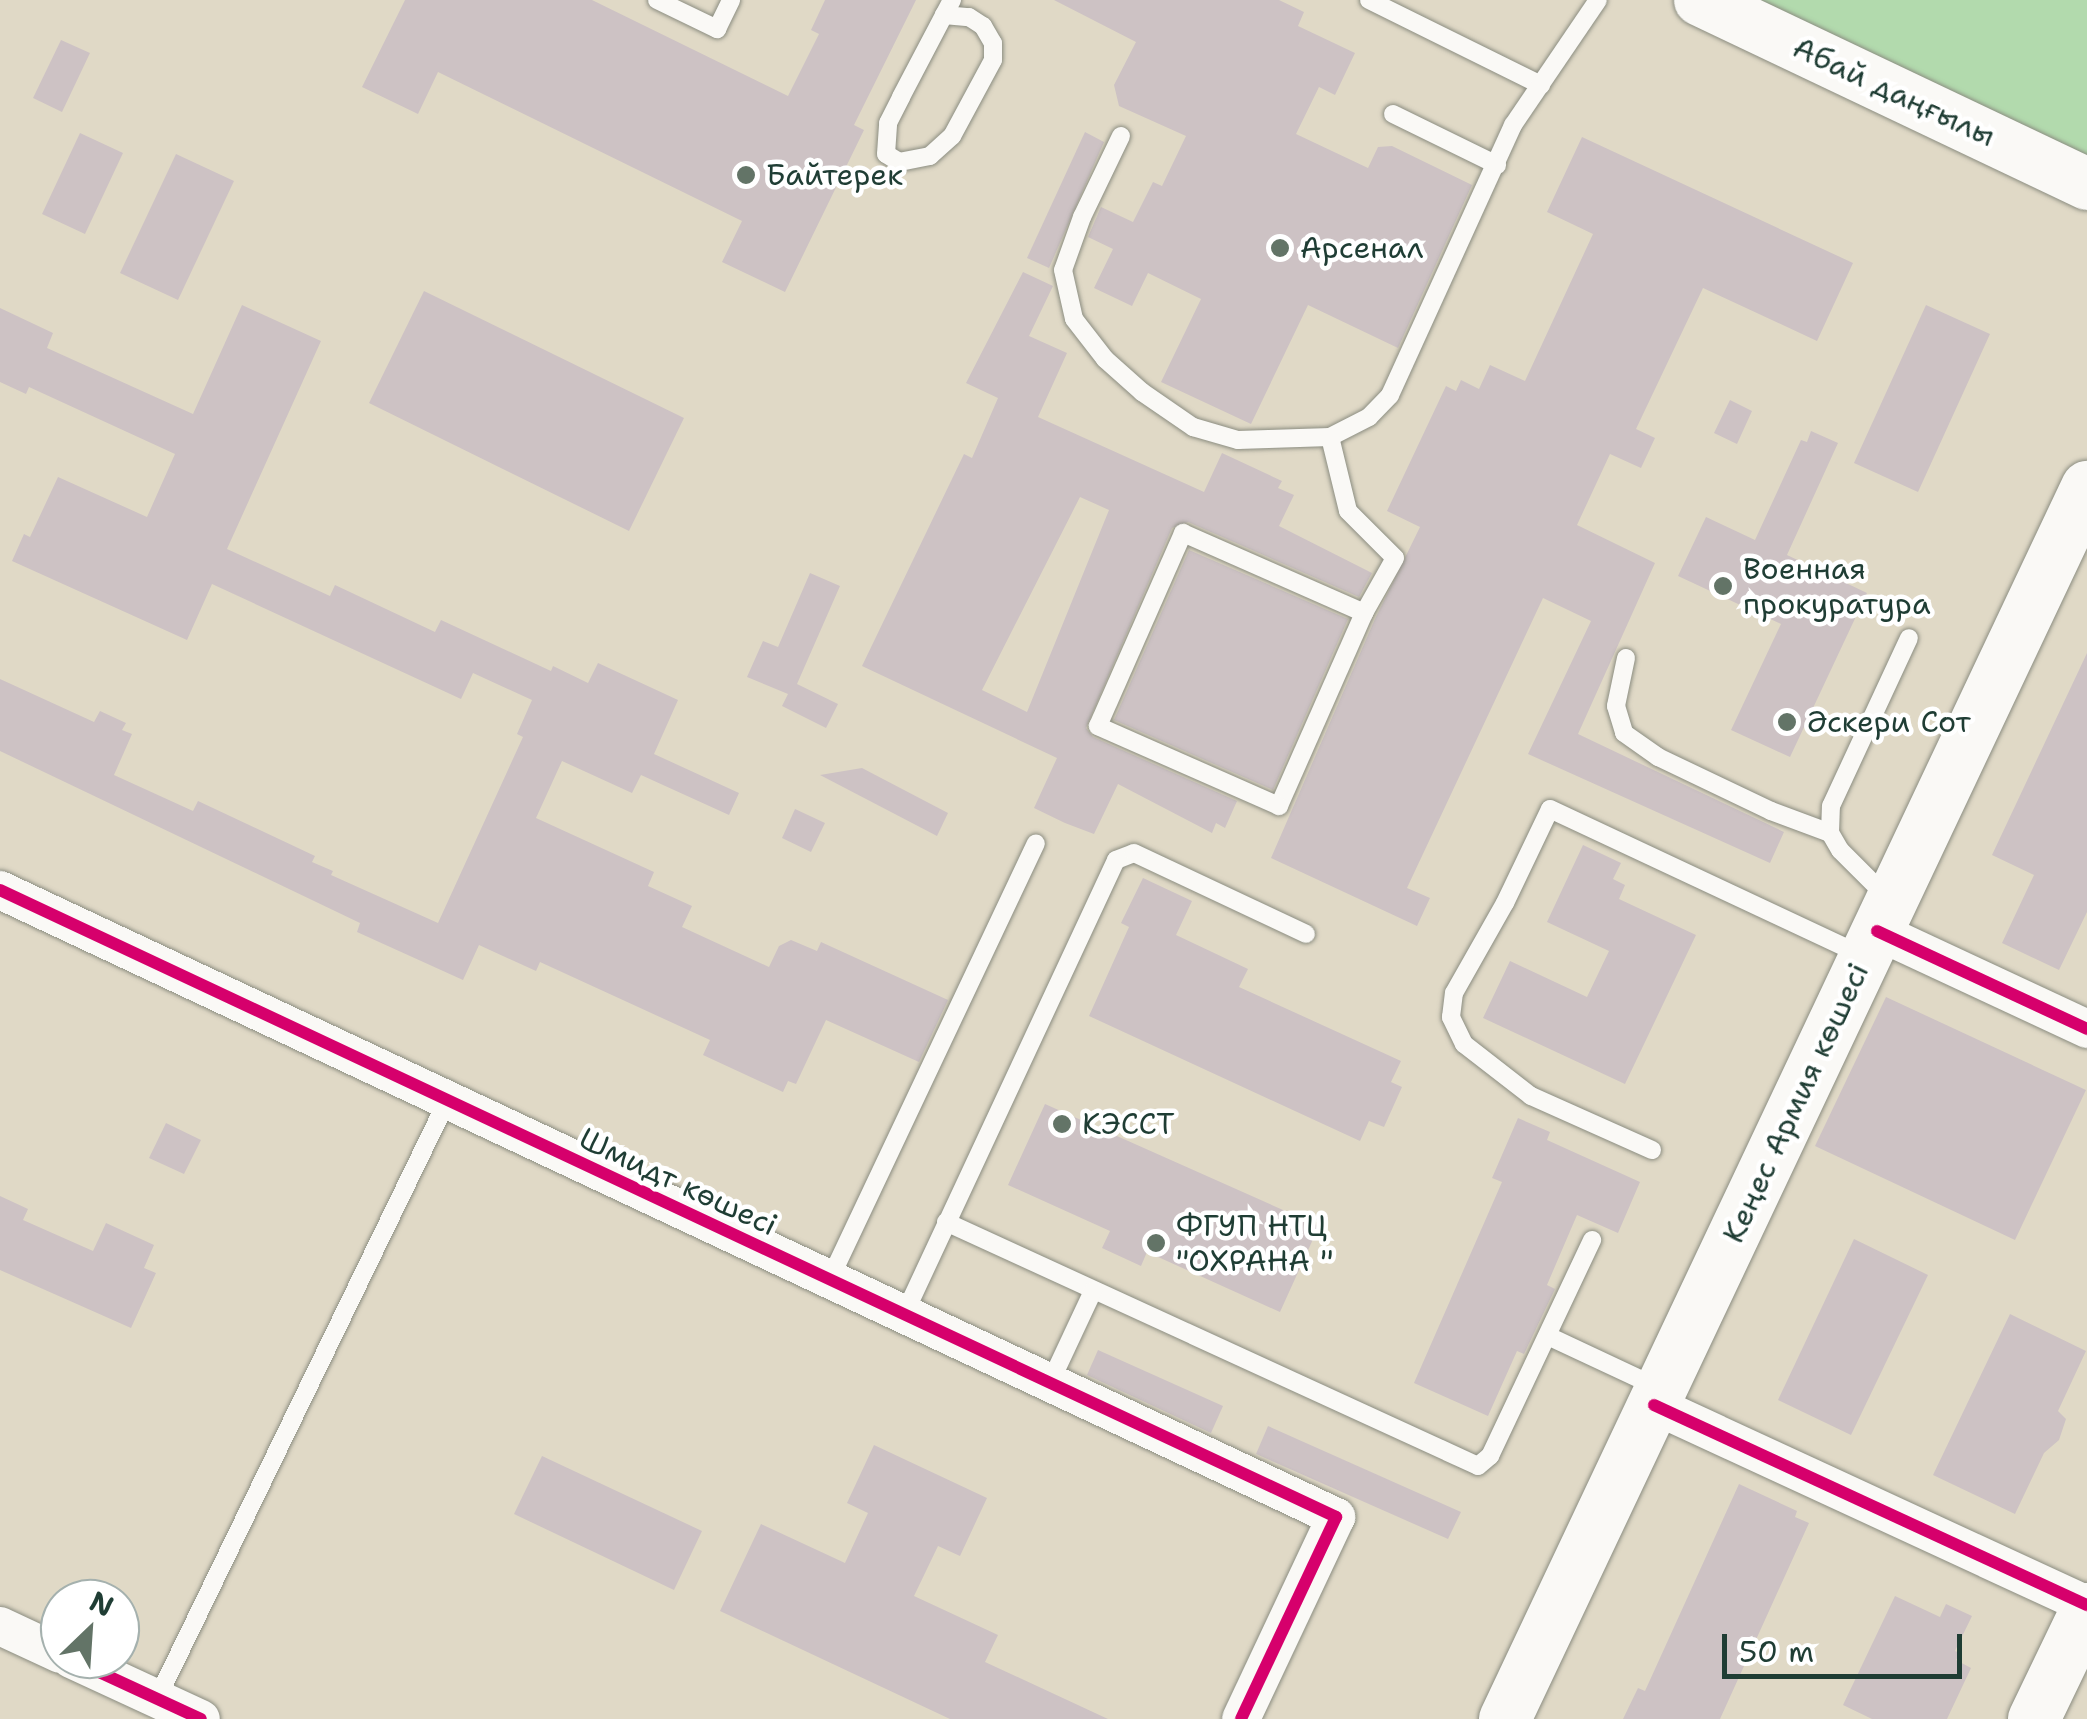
<!DOCTYPE html>
<meta charset="utf-8">
<style>
body{margin:0}
#map{position:relative;width:2087px;height:1719px;overflow:hidden;background:#e0d9c6;font-family:"Shantell Sans",sans-serif}
div>[style]{position:absolute}
[style*='--x']{left:calc(var(--x)*1px);top:calc(var(--y)*1px);width:calc(var(--w)*1px);rotate:calc(var(--a)*1deg)}
.green>*{inset:0;background:#b2daad}
.building>*{inset:0;background:#cdc2c4}
.roads{filter:drop-shadow(0 0 2px #8b8d81) drop-shadow(0 0 2px #8b8d81)}
.lane>*{height:18px;margin:-9px;padding:0 9px;transform-origin:9px;border-radius:9px;background:#faf9f6}
.street>*{height:38px;margin:-19px;padding:0 19px;transform-origin:19px;border-radius:19px;background:#faf9f6}
.secondary>*{height:52px;margin:-26px;padding:0 26px;transform-origin:26px;border-radius:26px;background:#faf9f6}
.cycleway>*{height:12px;margin:-6px;padding:0 6px;transform-origin:6px;border-radius:6px;background:#d6006c}
.dots>*{width:28px;height:28px;translate:-50% -50%;box-sizing:border-box;border:5px solid #fff;border-radius:50%}
span{translate:-50% -50%;white-space:nowrap;text-align:center;line-height:1.15;-webkit-text-stroke:9px #fff;paint-order:stroke}
.street-label{font-size:30px;color:#1f3d34}
.poi-label{font-size:30px;color:#1f3d34}
.left{translate:0 -50%;text-align:left}
.north{position:absolute;left:40px;top:1579px;width:100px;height:100px;box-sizing:border-box;background:#fff;border:2px solid #a5b1ae;border-radius:50%;rotate:25deg;font-size:28px;font-weight:700;line-height:40px;text-align:center;color:#1f3d34}
.north::after{content:'';display:block;margin:auto;width:35px;height:45px;background:#637467;clip-path:polygon(50% 0,100% 100%,50% 72%,0 100%)}
.scale{position:absolute;left:1722px;top:1634px;width:240px;height:45px;box-sizing:border-box;border:5px solid #1f3d34;border-top:0;padding-left:12px;font-size:30px;line-height:35px;white-space:nowrap;color:#1f3d34;-webkit-text-stroke:8px #fff;paint-order:stroke}
</style>
<div id="map">
<div class="green">
<i style="clip-path:polygon(1735px 0,2087px 0,2087px 167px)"></i>
</div>
<div class="building">
<i style="clip-path:polygon(405px 0,592px 0,788px 96px,819px 34px,811px 30px,825px 0,916px 0,854px 125px,864px 130px,785px 292px,722px 262px,742px 221px,438px 72px,418px 114px,362px 87px)"></i>
<i style="clip-path:polygon(1054px 0,1279px 0,1304px 12px,1298px 26px,1355px 53px,1335px 95px,1319px 87px,1296px 134px,1368px 168px,1378px 147px,1392px 146px,1472px 185px,1398px 348px,1308px 305px,1251px 424px,1161px 382px,1201px 299px,1148px 273px,1132px 306px,1094px 288px,1113px 249px,1088px 237px,1101px 207px,1133px 222px,1153px 182px,1162px 186px,1186px 136px,1119px 106px,1114px 85px,1136px 42px)"></i>
<i style="clip-path:polygon(61px 40px,90px 53px,62px 112px,33px 98px)"></i>
<i style="clip-path:polygon(1085px 132px,1104px 142px,1049px 268px,1027px 258px)"></i>
<i style="clip-path:polygon(80px 133px,123px 153px,85px 234px,42px 214px)"></i>
<i style="clip-path:polygon(1582px 137px,1853px 263px,1817px 341px,1703px 288px,1636px 429px,1655px 438px,1641px 468px,1610px 454px,1577px 525px,1655px 563px,1578px 734px,1784px 832px,1770px 863px,1528px 754px,1591px 621px,1543px 598px,1407px 888px,1430px 898px,1417px 926px,1271px 858px,1375px 619px,1420px 527px,1387px 511px,1446px 386px,1456px 391px,1461px 380px,1479px 389px,1490px 365px,1525px 381px,1593px 234px,1547px 212px)"></i>
<i style="clip-path:polygon(176px 154px,234px 181px,178px 300px,120px 273px)"></i>
<i style="clip-path:polygon(evenodd,1023px 272px,1053px 286px,1029px 336px,1067px 353px,1038px 417px,1204px 492px,1222px 453px,1282px 481px,1278px 488px,1294px 495px,1279px 526px,1372px 573px,1359px 597px,1188px 522px,1172px 528px,1086px 728px,1093px 737px,1237px 801px,1225px 828px,1216px 823px,1212px 833px,1118px 784px,1094px 834px,1065px 823px,1034px 808px,1057px 758px,862px 666px,964px 454px,972px 458px,998px 398px,966px 383px,1023px 272px,1080px 497px,1109px 510px,1027px 712px,982px 690px,1080px 497px)"></i>
<i style="clip-path:polygon(424px 291px,684px 418px,629px 531px,369px 403px)"></i>
<i style="clip-path:polygon(242px 305px,321px 341px,227px 549px,330px 596px,335px 585px,435px 632px,441px 620px,551px 671px,553px 666px,588px 683px,598px 663px,678px 700px,654px 754px,739px 793px,729px 815px,641px 775px,632px 793px,562px 761px,536px 818px,654px 872px,648px 886px,692px 906px,682px 927px,769px 967px,779px 946px,791px 940px,817px 951px,821px 942px,948px 1000px,919px 1062px,826px 1020px,796px 1084px,788px 1081px,783px 1092px,703px 1055px,710px 1040px,540px 962px,536px 971px,479px 945px,463px 980px,357px 932px,360px 923px,0 751px,0 679px,94px 722px,100px 711px,126px 723px,122px 730px,132px 734px,114px 775px,193px 811px,198px 801px,315px 856px,312px 862px,333px 871px,331px 875px,438px 923px,523px 737px,517px 734px,532px 700px,473px 673px,461px 699px,212px 584px,187px 640px,12px 561px,24px 534px,30px 537px,58px 477px,147px 517px,175px 454px,29px 387px,26px 394px,0 382px,0 308px,53px 333px,47px 348px,193px 414px)"></i>
<i style="clip-path:polygon(1926px 305px,1990px 334px,1918px 492px,1854px 463px)"></i>
<i style="clip-path:polygon(1730px 400px,1752px 411px,1737px 444px,1714px 433px)"></i>
<i style="clip-path:polygon(1811px 431px,1838px 443px,1787px 555px,1867px 593px,1790px 757px,1731px 730px,1781px 624px,1678px 576px,1706px 517px,1755px 540px,1801px 440px,1807px 442px)"></i>
<i style="clip-path:polygon(1189px 550px,1348px 619px,1273px 790px,1114px 720px)"></i>
<i style="clip-path:polygon(810px 573px,840px 586px,797px 684px,838px 704px,826px 728px,782px 706px,788px 694px,747px 677px,763px 641px,778px 647px)"></i>
<i style="clip-path:polygon(2087px 653px,2087px 912px,2059px 970px,2002px 943px,2034px 875px,1992px 855px)"></i>
<i style="clip-path:polygon(862px 768px,948px 813px,937px 836px,820px 775px)"></i>
<i style="clip-path:polygon(795px 809px,825px 823px,811px 852px,782px 838px)"></i>
<i style="clip-path:polygon(1583px 845px,1621px 863px,1613px 879px,1625px 885px,1619px 899px,1696px 935px,1625px 1084px,1483px 1018px,1510px 961px,1587px 997px,1609px 951px,1547px 922px)"></i>
<i style="clip-path:polygon(1143px 878px,1192px 901px,1176px 935px,1248px 969px,1239px 987px,1401px 1061px,1391px 1082px,1402px 1087px,1384px 1127px,1369px 1121px,1360px 1141px,1089px 1016px,1129px 927px,1121px 923px)"></i>
<i style="clip-path:polygon(1886px 997px,2086px 1090px,2015px 1240px,1815px 1146px)"></i>
<i style="clip-path:polygon(1045px 1104px,1319px 1226px,1280px 1312px,1147px 1252px,1141px 1266px,1102px 1248px,1110px 1231px,1008px 1185px)"></i>
<i style="clip-path:polygon(1518px 1118px,1550px 1132px,1547px 1140px,1640px 1182px,1618px 1233px,1577px 1215px,1547px 1285px,1555px 1289px,1524px 1354px,1517px 1351px,1488px 1416px,1414px 1383px,1502px 1182px,1492px 1178px)"></i>
<i style="clip-path:polygon(166px 1123px,201px 1140px,184px 1174px,149px 1158px)"></i>
<i style="clip-path:polygon(0 1196px,28px 1209px,23px 1220px,93px 1251px,106px 1223px,154px 1245px,144px 1268px,156px 1273px,131px 1328px,0 1270px)"></i>
<i style="clip-path:polygon(1854px 1239px,1928px 1275px,1851px 1435px,1778px 1400px)"></i>
<i style="clip-path:polygon(2010px 1314px,2086px 1351px,2058px 1411px,2066px 1419px,2059px 1440px,2044px 1453px,2015px 1514px,1933px 1475px)"></i>
<i style="clip-path:polygon(1098px 1350px,1223px 1406px,1211px 1433px,1087px 1375px)"></i>
<i style="clip-path:polygon(1268px 1426px,1461px 1512px,1448px 1539px,1256px 1454px)"></i>
<i style="clip-path:polygon(874px 1445px,987px 1498px,960px 1556px,938px 1546px,914px 1596px,998px 1635px,985px 1662px,1108px 1719px,950px 1719px,720px 1611px,761px 1524px,845px 1563px,868px 1513px,847px 1503px)"></i>
<i style="clip-path:polygon(542px 1456px,702px 1531px,674px 1590px,514px 1514px)"></i>
<i style="clip-path:polygon(1739px 1484px,1797px 1511px,1795px 1517px,1809px 1523px,1720px 1719px,1623px 1719px,1638px 1688px,1645px 1691px)"></i>
<i style="clip-path:polygon(1895px 1596px,1940px 1617px,1946px 1604px,1972px 1616px,1955px 1651px,1960px 1653px,1956px 1660px,1971px 1668px,1947px 1719px,1872px 1719px,1843px 1705px)"></i>
</div>
<div class="roads">
<div class="lane">
<i style="--x:657;--y:0;--w:67;--a:25.8"></i>
<i style="--x:717;--y:29;--w:32;--a:-64"></i>
<i style="--x:1369;--y:0;--w:192;--a:26.3"></i>
<i style="--x:944;--y:15;--w:25;--a:5"></i>
<i style="--x:969;--y:17;--w:17;--a:33"></i>
<i style="--x:983;--y:26;--w:20;--a:60"></i>
<i style="--x:993;--y:43;--w:17;--a:90"></i>
<i style="--x:993;--y:60;--w:86;--a:118.3"></i>
<i style="--x:952;--y:136;--w:30;--a:138"></i>
<i style="--x:930;--y:156;--w:32;--a:169"></i>
<i style="--x:899;--y:162;--w:15;--a:-148"></i>
<i style="--x:886;--y:154;--w:31;--a:-86"></i>
<i style="--x:888;--y:123;--w:29;--a:-63"></i>
<i style="--x:901;--y:97;--w:93;--a:-62.3"></i>
<i style="--x:944;--y:15;--w:17;--a:-62"></i>
<i style="--x:1393;--y:114;--w:116;--a:26.1"></i>
<i style="--x:1121;--y:136;--w:90;--a:115.7"></i>
<i style="--x:1082;--y:217;--w:56;--a:109.7"></i>
<i style="--x:1063;--y:270;--w:50;--a:77.3"></i>
<i style="--x:1074;--y:319;--w:51;--a:52.2"></i>
<i style="--x:1105;--y:359;--w:50;--a:41.7"></i>
<i style="--x:1142;--y:392;--w:62;--a:34.5"></i>
<i style="--x:1193;--y:427;--w:47;--a:16.1"></i>
<i style="--x:1238;--y:440;--w:92;--a:-1.9"></i>
<i style="--x:1330;--y:437;--w:44;--a:-27.1"></i>
<i style="--x:1369;--y:417;--w:30;--a:-46"></i>
<i style="--x:1390;--y:395;--w:297;--a:-65.5"></i>
<i style="--x:1513;--y:125;--w:151;--a:-55.8"></i>
<i style="--x:1330;--y:437;--w:76;--a:76.3"></i>
<i style="--x:1348;--y:511;--w:66;--a:45"></i>
<i style="--x:1395;--y:558;--w:63;--a:119.4"></i>
<i style="--x:1364;--y:613;--w:211;--a:113.8"></i>
<i style="--x:1279;--y:806;--w:198;--a:-156.2"></i>
<i style="--x:1098;--y:726;--w:211;--a:-66.2"></i>
<i style="--x:1183;--y:533;--w:198;--a:23.8"></i>
<i style="--x:1626;--y:658;--w:49;--a:101.8"></i>
<i style="--x:1616;--y:706;--w:28;--a:73"></i>
<i style="--x:1624;--y:733;--w:42;--a:35.2"></i>
<i style="--x:1658;--y:757;--w:125;--a:25.5"></i>
<i style="--x:1771;--y:811;--w:63;--a:20.4"></i>
<i style="--x:1887;--y:897;--w:66;--a:-135"></i>
<i style="--x:1840;--y:850;--w:20;--a:-120"></i>
<i style="--x:1830;--y:833;--w:27;--a:-88"></i>
<i style="--x:1831;--y:806;--w:185;--a:-65.1"></i>
<i style="--x:1652;--y:1150;--w:133;--a:-155.9"></i>
<i style="--x:1531;--y:1096;--w:85;--a:-142.2"></i>
<i style="--x:1464;--y:1044;--w:30;--a:-116"></i>
<i style="--x:1451;--y:1017;--w:24;--a:-83"></i>
<i style="--x:1454;--y:993;--w:103;--a:-60.5"></i>
<i style="--x:1505;--y:903;--w:104;--a:-64.4"></i>
<i style="--x:1550;--y:809;--w:342;--a:25.1"></i>
<i style="--x:946;--y:1222;--w:585;--a:24.64"></i>
<i style="--x:1478;--y:1466;--w:16;--a:-40"></i>
<i style="--x:1490;--y:1456;--w:239;--a:-64.7"></i>
<i style="--x:829;--y:1281;--w:484;--a:-64.7"></i>
<i style="--x:903;--y:1317;--w:504;--a:-65.01"></i>
<i style="--x:1116;--y:860;--w:19;--a:-21"></i>
<i style="--x:1134;--y:853;--w:190;--a:25.2"></i>
<i style="--x:1548;--y:1336;--w:120;--a:25.1"></i>
<i style="--x:1049;--y:1385;--w:104;--a:-64.9"></i>
<i style="--x:157;--y:1699;--w:665;--a:-64.13"></i>
</div>
<div class="street">
<i style="--x:0;--y:890;--w:1476;--a:25.14"></i>
<i style="--x:1336;--y:1517;--w:223;--a:115.2"></i>
<i style="--x:1877;--y:931;--w:232;--a:25"></i>
<i style="--x:1654;--y:1405;--w:477;--a:24.8"></i>
<i style="--x:0;--y:1626;--w:66;--a:25"></i>
<i style="--x:71;--y:1659;--w:143;--a:24.8"></i>
</div>
<div class="secondary">
<i style="--x:1700;--y:0;--w:429;--a:25.4"></i>
<i style="--x:1505;--y:1719;--w:1363;--a:-64.71"></i>
<i style="--x:2034;--y:1719;--w:122;--a:-64.3"></i>
</div>
</div>
<div class="cycleway">
<i style="--x:0;--y:890;--w:1476;--a:25.14"></i>
<i style="--x:1336;--y:1517;--w:223;--a:115.2"></i>
<i style="--x:1877;--y:931;--w:232;--a:25"></i>
<i style="--x:1654;--y:1405;--w:477;--a:24.8"></i>
<i style="--x:71;--y:1659;--w:143;--a:24.8"></i>
</div>
<div class="dots">
<i style="left:746px;top:175px;background:#637467"></i>
<i style="left:1280px;top:248px;background:#637467"></i>
<i style="left:1723px;top:586px;background:#637467"></i>
<i style="left:1787px;top:722px;background:#637467"></i>
<i style="left:1062px;top:1124px;background:#637467"></i>
<i style="left:1156px;top:1243px;background:#637467"></i>
</div>
<div class="street-label">
<span style="left:1894px;top:92px;rotate:25deg">Абай даңғылы</span>
<span style="left:1796px;top:1103px;rotate:-65deg">Кеңес Армия көшесі</span>
<span style="left:678px;top:1182px;rotate:25deg">Шмидт көшесі</span>
</div>
<div class="poi-label">
<span class="left" style="left:766px;top:175px">Байтерек</span>
<span class="left" style="left:1300px;top:248px">Арсенал</span>
<span class="left" style="left:1743px;top:586px">Военная<br>прокуратура</span>
<span class="left" style="left:1807px;top:722px">Әскери Сот</span>
<span class="left" style="left:1082px;top:1124px">КЭССТ</span>
<span class="left" style="left:1176px;top:1243px">ФГУП НТЦ<br>"ОХРАНА "</span>
</div>
<div class="north">N</div>
<div class="scale">50 m</div>
</div>
